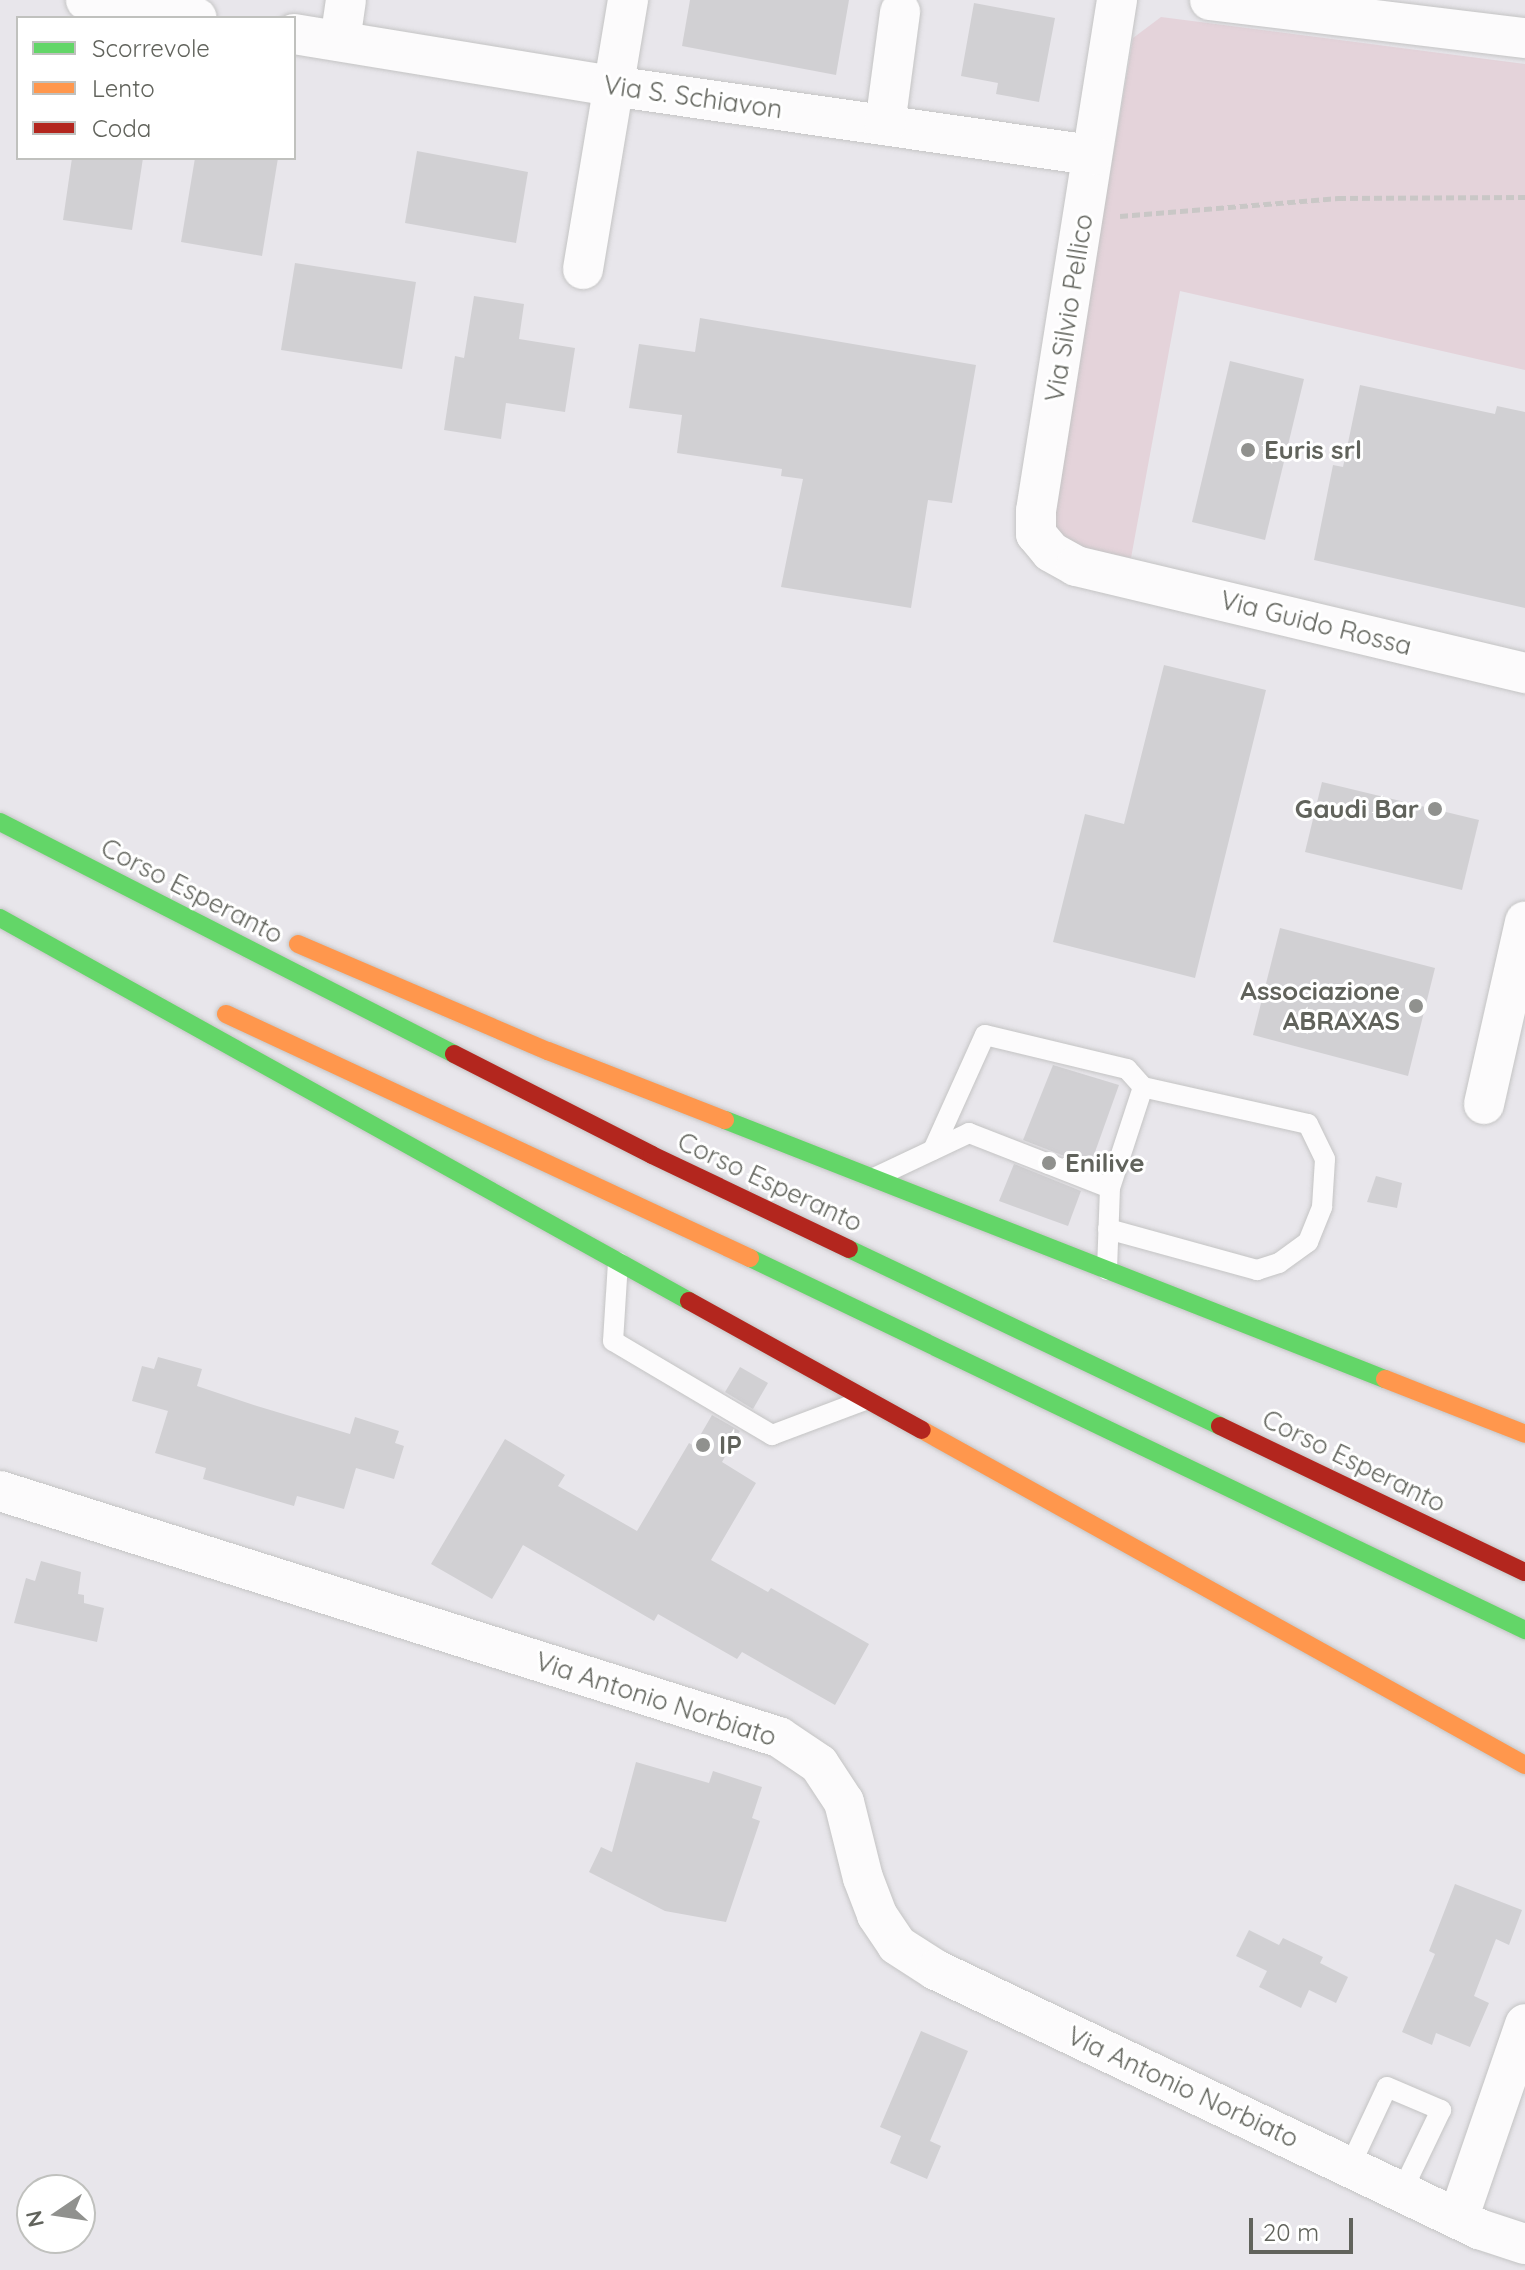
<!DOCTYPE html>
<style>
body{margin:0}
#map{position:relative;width:1525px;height:2270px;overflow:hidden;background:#e8e6eb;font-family:Quicksand,sans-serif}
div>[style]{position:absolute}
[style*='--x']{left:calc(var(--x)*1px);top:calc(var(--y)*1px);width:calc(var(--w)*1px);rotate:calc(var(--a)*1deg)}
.green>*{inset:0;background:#e4d3da}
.building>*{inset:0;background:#d1d0d3}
.path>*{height:5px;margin-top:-2.5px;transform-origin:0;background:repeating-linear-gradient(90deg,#c9c7c6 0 8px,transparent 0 12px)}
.roads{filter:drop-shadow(0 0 2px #c4c4c4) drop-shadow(0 0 2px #c4c4c4)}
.lane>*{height:20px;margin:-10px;padding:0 10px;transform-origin:10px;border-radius:10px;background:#fcfbfc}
.street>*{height:40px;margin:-20px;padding:0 20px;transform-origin:20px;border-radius:20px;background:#fcfbfc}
.fast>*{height:18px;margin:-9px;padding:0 9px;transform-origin:9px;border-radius:9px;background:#63d668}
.slow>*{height:18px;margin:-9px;padding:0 9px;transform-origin:9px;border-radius:9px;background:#ff974d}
.jam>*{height:18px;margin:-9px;padding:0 9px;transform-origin:9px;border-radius:9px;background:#b3261e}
.dots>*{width:22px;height:22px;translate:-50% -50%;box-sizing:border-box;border:4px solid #fff;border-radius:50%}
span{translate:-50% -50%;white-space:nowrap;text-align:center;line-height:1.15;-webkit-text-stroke:6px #fff;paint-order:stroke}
.street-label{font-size:26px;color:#61635c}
.poi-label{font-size:26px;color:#61635c;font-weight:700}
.left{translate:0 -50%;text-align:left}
.right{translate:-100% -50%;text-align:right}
.legend{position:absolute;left:16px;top:16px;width:280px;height:144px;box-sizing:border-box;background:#fff;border:2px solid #c0c1be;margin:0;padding:10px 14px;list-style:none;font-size:24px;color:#61635c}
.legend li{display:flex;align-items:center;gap:16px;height:40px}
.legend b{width:40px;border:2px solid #c0c1be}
.north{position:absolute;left:16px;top:2174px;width:80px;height:80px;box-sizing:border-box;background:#fff;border:2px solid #c0c1be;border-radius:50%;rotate:257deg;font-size:22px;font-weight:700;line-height:32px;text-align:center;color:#61635c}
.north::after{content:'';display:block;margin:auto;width:28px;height:36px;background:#90918e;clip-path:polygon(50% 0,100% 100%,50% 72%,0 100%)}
.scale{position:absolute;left:1249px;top:2218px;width:104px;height:36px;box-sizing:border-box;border:4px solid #61635c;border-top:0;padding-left:10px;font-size:24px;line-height:28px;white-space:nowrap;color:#61635c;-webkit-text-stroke:6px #fff;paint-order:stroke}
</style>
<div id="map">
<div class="green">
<i style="clip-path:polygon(1161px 17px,1525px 64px,1525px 370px,1180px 291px,1131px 558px,1068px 545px,1051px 522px,1133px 38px)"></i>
</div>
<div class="building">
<i style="clip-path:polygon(690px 0,849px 0,836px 75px,682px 46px)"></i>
<i style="clip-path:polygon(974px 3px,1055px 18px,1039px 102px,996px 94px,998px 83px,961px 76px)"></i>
<i style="clip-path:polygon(417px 151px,528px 172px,516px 243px,405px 223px)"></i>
<i style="clip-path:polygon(72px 158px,143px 158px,132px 230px,63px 220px)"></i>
<i style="clip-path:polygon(195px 158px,278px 158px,262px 256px,181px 242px)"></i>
<i style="clip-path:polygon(295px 263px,416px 282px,402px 369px,281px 350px)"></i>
<i style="clip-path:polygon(474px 296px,524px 304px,519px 339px,575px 348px,565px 412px,506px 403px,501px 439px,444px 430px,455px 356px,464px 358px)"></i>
<i style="clip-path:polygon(700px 318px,976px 365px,952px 503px,928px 500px,911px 608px,781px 587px,803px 479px,781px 476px,782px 469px,677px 453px,682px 415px,629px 408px,639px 344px,695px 352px)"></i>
<i style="clip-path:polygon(1230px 361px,1304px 379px,1265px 540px,1192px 522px)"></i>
<i style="clip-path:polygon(1360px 385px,1495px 414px,1497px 406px,1525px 412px,1525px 608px,1314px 560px,1333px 465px,1343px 467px)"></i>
<i style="clip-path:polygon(1164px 665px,1266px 690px,1195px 978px,1053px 942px,1085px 814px,1124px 824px)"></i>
<i style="clip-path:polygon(1322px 782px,1479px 820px,1462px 890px,1305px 852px)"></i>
<i style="clip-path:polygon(1280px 928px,1435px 968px,1408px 1076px,1253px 1035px)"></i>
<i style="clip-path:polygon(1053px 1065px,1119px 1085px,1090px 1166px,1023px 1140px)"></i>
<i style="clip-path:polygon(1014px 1164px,1081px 1191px,1068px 1226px,999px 1201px)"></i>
<i style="clip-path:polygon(1376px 1176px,1402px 1183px,1397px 1208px,1367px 1202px)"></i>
<i style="clip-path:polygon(158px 1357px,202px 1369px,197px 1386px,257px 1406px,350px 1434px,355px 1417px,399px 1431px,395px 1443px,404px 1446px,394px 1479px,356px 1468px,344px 1509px,297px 1496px,294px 1506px,203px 1479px,206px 1468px,155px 1453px,168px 1411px,132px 1401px,142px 1366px,154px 1369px)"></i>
<i style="clip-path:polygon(740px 1367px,768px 1383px,753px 1409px,725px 1392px)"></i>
<i style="clip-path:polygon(712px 1415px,740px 1431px,722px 1462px,756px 1483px,711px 1560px,768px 1592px,771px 1588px,869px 1644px,835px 1705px,742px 1652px,737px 1659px,658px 1614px,654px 1621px,523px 1545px,492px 1599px,431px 1564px,505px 1439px,565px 1475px,558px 1486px,637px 1531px,689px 1443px,694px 1446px)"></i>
<i style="clip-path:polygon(41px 1561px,81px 1572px,78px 1594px,84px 1595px,84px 1603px,104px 1608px,97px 1642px,14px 1623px,26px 1578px,35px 1581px)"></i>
<i style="clip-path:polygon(636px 1762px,709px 1783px,713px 1771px,762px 1787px,752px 1818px,760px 1821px,726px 1922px,665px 1911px,589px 1872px,601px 1847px,612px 1852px)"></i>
<i style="clip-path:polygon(1455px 1884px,1522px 1910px,1509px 1945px,1496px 1939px,1474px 1996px,1489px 2003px,1470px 2047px,1436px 2033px,1432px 2045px,1402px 2032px,1435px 1954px,1429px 1951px)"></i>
<i style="clip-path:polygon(1249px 1930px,1279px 1945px,1283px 1938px,1323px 1957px,1320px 1963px,1348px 1977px,1336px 2003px,1309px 1990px,1301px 2008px,1259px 1987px,1267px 1971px,1236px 1956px)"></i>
<i style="clip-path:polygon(921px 2031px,968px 2051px,930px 2141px,941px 2146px,927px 2179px,890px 2163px,901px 2136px,880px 2127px)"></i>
</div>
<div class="path">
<i style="--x:1120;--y:216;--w:219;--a:-4.7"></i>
<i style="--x:1338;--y:198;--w:187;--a:-0.3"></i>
</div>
<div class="roads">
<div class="lane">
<i style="--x:933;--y:1150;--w:126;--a:-65.7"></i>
<i style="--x:985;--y:1035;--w:146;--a:13.5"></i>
<i style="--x:1127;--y:1069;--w:24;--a:48"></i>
<i style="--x:876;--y:1177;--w:103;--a:-25.3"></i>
<i style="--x:969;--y:1133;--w:151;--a:21.3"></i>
<i style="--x:1110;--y:1188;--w:82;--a:92.1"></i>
<i style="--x:1108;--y:1229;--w:155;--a:15.4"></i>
<i style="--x:1257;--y:1270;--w:23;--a:-18"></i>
<i style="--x:1279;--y:1263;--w:36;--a:-36"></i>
<i style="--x:1308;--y:1242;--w:38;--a:-68"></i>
<i style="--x:1322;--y:1207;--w:48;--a:-86.4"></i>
<i style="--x:1325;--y:1159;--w:39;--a:-116"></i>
<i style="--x:1308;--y:1124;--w:169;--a:-167.4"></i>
<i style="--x:1143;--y:1087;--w:106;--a:108.1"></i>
<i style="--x:618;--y:1262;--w:79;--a:93.6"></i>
<i style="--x:613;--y:1341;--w:185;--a:30.6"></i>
<i style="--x:772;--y:1435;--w:99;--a:-20.6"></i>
<i style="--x:1350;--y:2166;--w:87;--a:-64.9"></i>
<i style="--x:1387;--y:2087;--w:59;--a:23.1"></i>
<i style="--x:1441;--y:2110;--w:90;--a:115.7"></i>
</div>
<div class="street">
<i style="--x:86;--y:0;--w:112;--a:9.2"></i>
<i style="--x:1117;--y:0;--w:517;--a:99.01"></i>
<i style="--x:1036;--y:511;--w:23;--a:90"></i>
<i style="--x:1036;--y:534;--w:23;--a:50"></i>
<i style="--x:1051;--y:552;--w:29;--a:29"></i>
<i style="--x:1076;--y:566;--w:462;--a:13.4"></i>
<i style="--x:1210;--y:0;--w:317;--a:6.9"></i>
<i style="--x:294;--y:34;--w:322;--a:9.3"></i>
<i style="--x:612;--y:86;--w:485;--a:8.2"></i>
<i style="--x:340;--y:41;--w:41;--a:-81.7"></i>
<i style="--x:885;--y:125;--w:114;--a:-82.4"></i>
<i style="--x:583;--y:269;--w:273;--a:-80.5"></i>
<i style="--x:1484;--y:1104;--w:187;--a:-77.3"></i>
<i style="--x:0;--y:1491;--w:817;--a:17.53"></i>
<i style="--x:779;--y:1737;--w:48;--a:34"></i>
<i style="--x:819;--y:1764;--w:45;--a:56.7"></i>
<i style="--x:844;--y:1802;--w:78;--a:76"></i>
<i style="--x:863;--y:1878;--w:40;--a:69"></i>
<i style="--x:877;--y:1915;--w:36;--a:56"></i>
<i style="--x:897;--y:1945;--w:46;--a:32.7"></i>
<i style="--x:936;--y:1970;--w:602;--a:25.5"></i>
<i style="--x:1479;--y:2229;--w:48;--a:18.1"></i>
<i style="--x:1458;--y:2219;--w:206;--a:-71"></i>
</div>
<div class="fast">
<i style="--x:0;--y:822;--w:510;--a:27.07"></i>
<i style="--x:0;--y:918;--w:788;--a:29.07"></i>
<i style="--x:725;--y:1120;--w:709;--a:21.43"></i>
<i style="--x:849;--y:1249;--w:411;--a:25.5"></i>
<i style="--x:750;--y:1258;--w:860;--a:25.64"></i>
</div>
<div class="slow">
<i style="--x:298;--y:944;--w:272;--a:23.2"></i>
<i style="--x:548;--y:1051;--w:190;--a:21.3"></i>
<i style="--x:226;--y:1014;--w:578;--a:24.97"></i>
<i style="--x:1385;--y:1379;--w:150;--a:21.4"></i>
<i style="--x:922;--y:1430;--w:690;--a:29.05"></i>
</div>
<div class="jam">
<i style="--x:454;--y:1054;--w:222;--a:27"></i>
<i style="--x:652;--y:1155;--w:218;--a:25.5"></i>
<i style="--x:689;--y:1301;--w:266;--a:29"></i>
<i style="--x:1220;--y:1426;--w:338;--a:25.6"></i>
</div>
</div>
<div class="dots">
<i style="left:1248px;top:450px;background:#90918e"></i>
<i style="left:1435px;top:809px;background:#90918e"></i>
<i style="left:1416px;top:1006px;background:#90918e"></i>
<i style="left:1049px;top:1163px;background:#90918e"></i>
<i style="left:703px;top:1445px;background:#90918e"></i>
</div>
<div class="street-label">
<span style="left:693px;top:97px;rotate:8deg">Via S. Schiavon</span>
<span style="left:1069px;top:308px;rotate:-81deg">Via Silvio Pellico</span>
<span style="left:1316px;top:623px;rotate:14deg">Via Guido Rossa</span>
<span style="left:192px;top:891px;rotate:27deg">Corso Esperanto</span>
<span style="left:770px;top:1182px;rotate:25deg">Corso Esperanto</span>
<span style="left:1354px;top:1461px;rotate:26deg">Corso Esperanto</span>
<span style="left:656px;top:1699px;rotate:18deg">Via Antonio Norbiato</span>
<span style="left:1183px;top:2087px;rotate:25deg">Via Antonio Norbiato</span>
</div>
<div class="poi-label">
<span class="left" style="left:1264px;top:450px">Euris srl</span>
<span class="right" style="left:1419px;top:809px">Gaudi Bar</span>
<span class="right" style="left:1400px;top:1006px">Associazione<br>ABRAXAS</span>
<span class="left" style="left:1065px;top:1163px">Enilive</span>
<span class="left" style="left:719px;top:1445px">IP</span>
</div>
<ul class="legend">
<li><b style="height:10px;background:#63d668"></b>Scorrevole</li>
<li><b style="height:10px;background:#ff974d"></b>Lento</li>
<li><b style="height:10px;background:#b3261e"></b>Coda</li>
</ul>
<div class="north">N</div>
<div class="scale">20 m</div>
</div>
